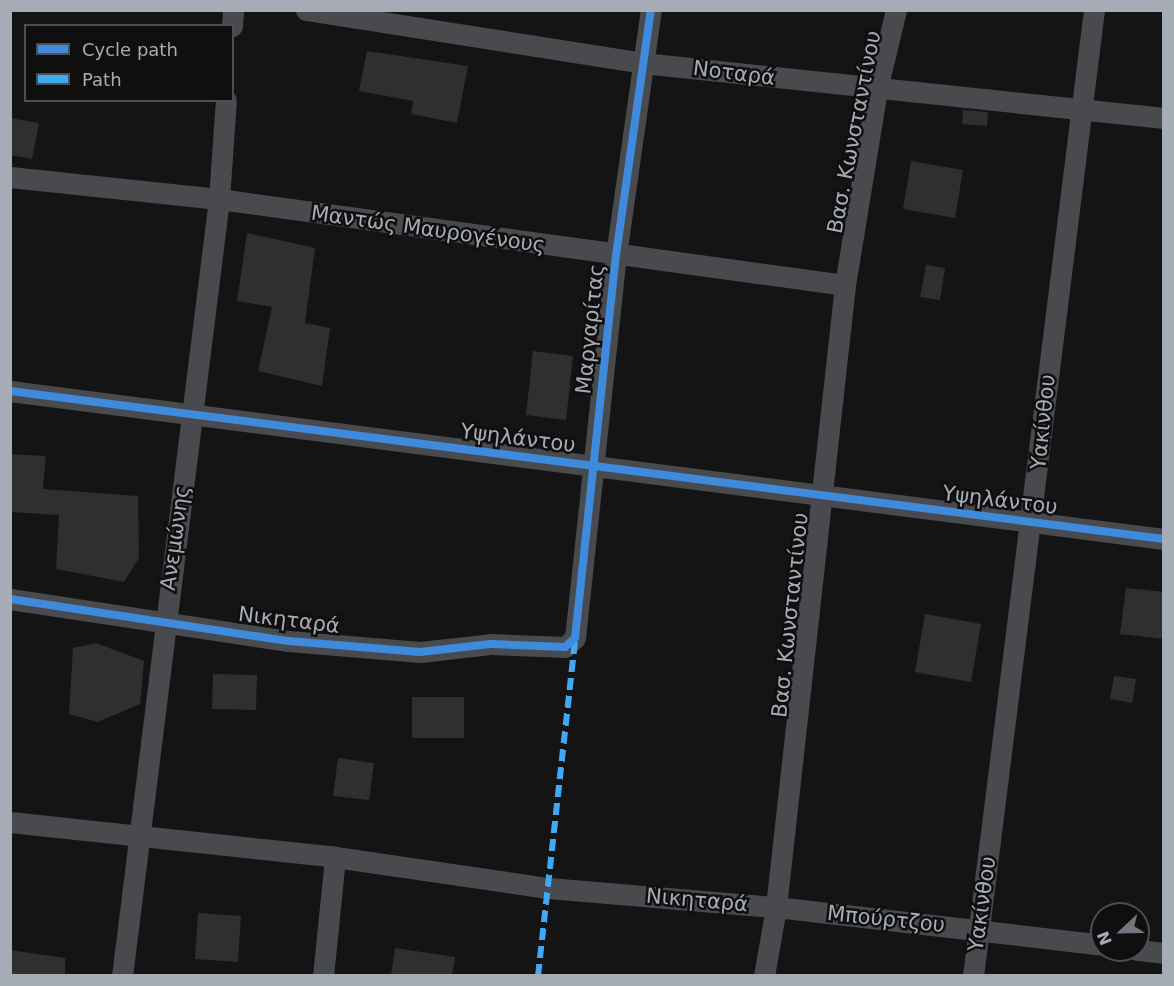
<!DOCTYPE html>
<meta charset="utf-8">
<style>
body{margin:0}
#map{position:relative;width:1174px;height:986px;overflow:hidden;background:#141415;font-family:"DejaVu Sans",sans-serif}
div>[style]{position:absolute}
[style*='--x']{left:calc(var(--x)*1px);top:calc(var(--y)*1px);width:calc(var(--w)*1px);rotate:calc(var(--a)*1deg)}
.building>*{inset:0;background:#2f2f30}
.street>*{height:21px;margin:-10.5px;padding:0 10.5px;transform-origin:10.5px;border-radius:10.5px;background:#494a4d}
.quiet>*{height:6px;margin-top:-3px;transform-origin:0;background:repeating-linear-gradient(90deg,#3fa9f5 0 12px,transparent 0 18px)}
.cycleway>*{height:8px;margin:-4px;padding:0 4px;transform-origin:4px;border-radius:4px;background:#408adc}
span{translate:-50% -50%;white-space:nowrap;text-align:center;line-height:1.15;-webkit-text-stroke:5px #0f0f10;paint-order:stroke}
.street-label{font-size:21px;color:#a6acb5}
.frame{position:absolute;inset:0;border:12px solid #a6acb5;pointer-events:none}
.legend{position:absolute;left:24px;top:24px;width:210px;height:78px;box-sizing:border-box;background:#0f0f10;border:2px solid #4b4e52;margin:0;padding:8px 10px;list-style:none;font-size:18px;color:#a6acb5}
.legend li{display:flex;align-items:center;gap:12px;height:30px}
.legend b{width:30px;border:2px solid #4b4e52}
.north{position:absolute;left:1090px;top:902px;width:60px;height:60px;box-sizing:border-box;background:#0f0f10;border:2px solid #4b4e52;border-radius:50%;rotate:248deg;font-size:16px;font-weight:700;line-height:24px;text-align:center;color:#a6acb5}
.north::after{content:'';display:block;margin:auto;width:21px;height:27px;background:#73777d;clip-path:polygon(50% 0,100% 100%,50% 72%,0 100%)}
</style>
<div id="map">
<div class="building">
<i style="clip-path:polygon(367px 51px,468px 66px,457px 123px,411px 114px,413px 101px,359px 91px)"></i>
<i style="clip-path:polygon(963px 110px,988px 112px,987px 126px,962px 124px)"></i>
<i style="clip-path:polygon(10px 118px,39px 123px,32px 159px,10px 155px)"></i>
<i style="clip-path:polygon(911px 161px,963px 170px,955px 218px,903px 209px)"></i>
<i style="clip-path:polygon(247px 233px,315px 248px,305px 323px,330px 328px,322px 386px,258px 371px,272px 307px,237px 301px)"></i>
<i style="clip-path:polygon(926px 265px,945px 268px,940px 300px,920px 297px)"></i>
<i style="clip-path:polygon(533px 351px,573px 356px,566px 420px,526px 415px)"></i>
<i style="clip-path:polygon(10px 454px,46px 456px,43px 489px,138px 496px,139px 558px,124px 582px,56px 569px,59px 515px,10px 512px)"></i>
<i style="clip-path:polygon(1126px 588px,1164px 592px,1164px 639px,1120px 634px)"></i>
<i style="clip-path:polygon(925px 614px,981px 624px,971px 682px,915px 672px)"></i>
<i style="clip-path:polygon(96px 643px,144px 661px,140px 704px,98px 722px,69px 714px,73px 648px)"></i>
<i style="clip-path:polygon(213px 674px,257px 675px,256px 710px,212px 709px)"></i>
<i style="clip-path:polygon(1114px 676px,1136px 679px,1132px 703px,1110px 699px)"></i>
<i style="clip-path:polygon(412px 697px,464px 697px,464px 738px,412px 738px)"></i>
<i style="clip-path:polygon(338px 758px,374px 763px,369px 800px,333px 796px)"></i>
<i style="clip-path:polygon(198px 913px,241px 916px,238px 962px,195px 959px)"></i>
<i style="clip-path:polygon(395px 948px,455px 957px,452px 975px,391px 975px)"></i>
<i style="clip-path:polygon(10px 950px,65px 958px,65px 975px,10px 975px)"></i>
</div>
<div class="street">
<i style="--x:306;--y:10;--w:341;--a:8.9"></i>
<i style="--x:643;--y:63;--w:524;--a:6.03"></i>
<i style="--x:232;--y:26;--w:16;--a:-86"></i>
<i style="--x:10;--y:177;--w:210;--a:6"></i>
<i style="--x:219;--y:199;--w:632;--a:7.82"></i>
<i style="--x:10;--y:391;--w:1163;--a:7.31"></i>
<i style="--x:10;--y:599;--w:282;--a:8.6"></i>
<i style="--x:289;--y:641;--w:131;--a:4.8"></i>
<i style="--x:420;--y:652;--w:71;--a:-6.4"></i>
<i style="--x:491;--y:644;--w:74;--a:2.3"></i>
<i style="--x:565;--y:647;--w:13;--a:-42"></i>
<i style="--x:575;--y:638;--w:385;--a:-83.9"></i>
<i style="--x:616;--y:255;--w:247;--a:-81.9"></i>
<i style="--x:10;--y:822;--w:327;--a:6.1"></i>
<i style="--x:335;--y:857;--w:215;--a:8.3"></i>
<i style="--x:548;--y:888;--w:229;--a:4.8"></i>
<i style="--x:776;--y:907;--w:328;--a:6.6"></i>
<i style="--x:1137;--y:950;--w:27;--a:6"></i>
<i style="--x:122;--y:976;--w:783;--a:-82.88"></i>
<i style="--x:219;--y:199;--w:99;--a:-86"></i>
<i style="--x:323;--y:976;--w:120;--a:-84.2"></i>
<i style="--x:764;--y:976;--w:70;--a:-80.1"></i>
<i style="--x:776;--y:907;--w:626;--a:-83.67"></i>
<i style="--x:845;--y:285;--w:199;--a:-80.7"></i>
<i style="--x:877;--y:89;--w:81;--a:-76.5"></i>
<i style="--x:973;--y:976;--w:974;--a:-82.86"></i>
</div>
<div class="quiet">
<i style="--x:538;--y:976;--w:339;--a:-83.7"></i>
</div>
<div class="cycleway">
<i style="--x:10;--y:391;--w:1163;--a:7.31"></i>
<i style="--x:10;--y:599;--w:282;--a:8.6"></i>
<i style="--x:289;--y:641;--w:131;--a:4.8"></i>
<i style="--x:420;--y:652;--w:71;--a:-6.4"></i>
<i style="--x:491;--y:644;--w:74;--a:2.3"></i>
<i style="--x:565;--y:647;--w:13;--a:-42"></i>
<i style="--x:575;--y:638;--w:385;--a:-83.9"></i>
<i style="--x:616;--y:255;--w:247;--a:-81.9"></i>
</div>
<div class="street-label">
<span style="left:734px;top:73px;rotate:7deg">Νοταρά</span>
<span style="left:854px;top:132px;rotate:-79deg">Βασ. Κωνσταντίνου</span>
<span style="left:428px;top:229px;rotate:8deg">Μαντώς Μαυρογένους</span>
<span style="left:590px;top:329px;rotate:-84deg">Μαργαρίτας</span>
<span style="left:1043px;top:422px;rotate:-84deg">Υακίνθου</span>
<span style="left:518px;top:438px;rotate:7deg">Υψηλάντου</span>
<span style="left:1000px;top:500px;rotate:7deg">Υψηλάντου</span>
<span style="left:175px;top:538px;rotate:-82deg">Ανεμώνης</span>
<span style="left:790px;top:615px;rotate:-84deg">Βασ. Κωνσταντίνου</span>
<span style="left:289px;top:620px;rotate:7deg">Νικηταρά</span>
<span style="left:697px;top:900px;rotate:5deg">Νικηταρά</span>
<span style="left:982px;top:904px;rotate:-82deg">Υακίνθου</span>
<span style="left:886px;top:919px;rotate:6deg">Μπούρτζου</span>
</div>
<div class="frame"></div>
<ul class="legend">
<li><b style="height:8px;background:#408adc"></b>Cycle path</li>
<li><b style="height:8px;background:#3fa9f5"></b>Path</li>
</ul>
<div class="north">N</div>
</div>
